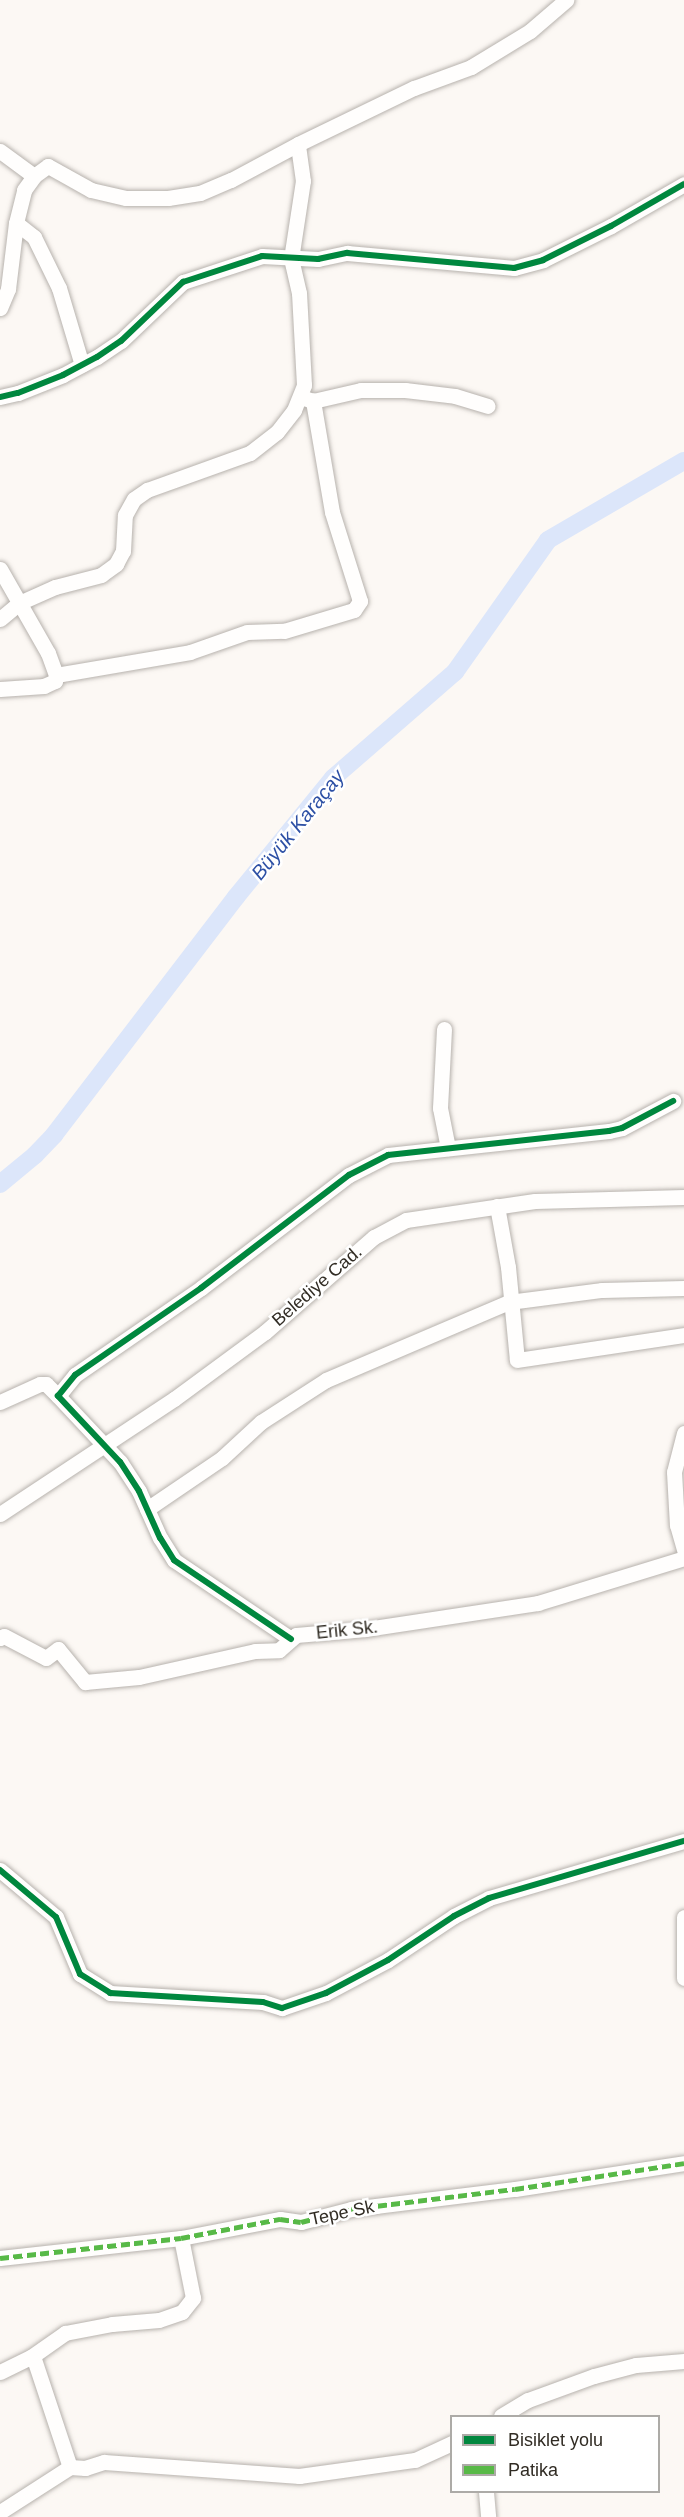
<!DOCTYPE html>
<meta charset="utf-8">
<style>
body{margin:0}
#map{position:relative;width:684px;height:2517px;overflow:hidden;background:#fcf8f4;font-family:Arial,sans-serif}
div>[style]{position:absolute}
[style*='--x']{left:calc(var(--x)*1px);top:calc(var(--y)*1px);width:calc(var(--w)*1px);rotate:calc(var(--a)*1deg)}
.river>*{height:18px;margin:-9px;padding:0 9px;transform-origin:9px;border-radius:9px;background:#dce6fa}
.roads{filter:drop-shadow(0 0 2px #b7b2ad) drop-shadow(0 0 2px #b7b2ad)}
.minor>*{height:15px;margin:-7.5px;padding:0 7.5px;transform-origin:7.5px;border-radius:7.5px;background:#fffefd}
.quiet>*{height:4.5px;margin-top:-2.25px;transform-origin:0;background:repeating-linear-gradient(90deg,#58b947 0 9px,transparent 0 13.5px)}
.cycleway>*{height:6px;margin:-3px;padding:0 3px;transform-origin:3px;border-radius:3px;background:#00873e}
span{translate:-50% -50%;white-space:nowrap;text-align:center;line-height:1.15;-webkit-text-stroke:5px #fff;paint-order:stroke}
.street-label{font-size:18px;color:#312c24}
.water-label{font-size:20px;color:#2d50a5;font-style:italic}
.legend{position:absolute;left:450px;top:2415px;width:210px;height:78px;box-sizing:border-box;background:#fff;border:2px solid #adaba7;margin:0;padding:8px 10px;list-style:none;font-size:18px;color:#312c24}
.legend li{display:flex;align-items:center;gap:12px;height:30px}
.legend b{width:30px;border:2px solid #adaba7}
</style>
<div id="map">
<div class="river">
<i style="--x:0;--y:1184;--w:45;--a:-39.6"></i>
<i style="--x:35;--y:1155;--w:28;--a:-46"></i>
<i style="--x:54;--y:1135;--w:300;--a:-52.6"></i>
<i style="--x:236;--y:897;--w:154;--a:-50.8"></i>
<i style="--x:333;--y:778;--w:162;--a:-41"></i>
<i style="--x:455;--y:672;--w:161;--a:-54.8"></i>
<i style="--x:548;--y:540;--w:157;--a:-30.2"></i>
</div>
<div class="roads">
<div class="minor">
<i style="--x:0;--y:151;--w:42;--a:36.3"></i>
<i style="--x:16;--y:223;--w:23;--a:38"></i>
<i style="--x:34;--y:237;--w:57;--a:63.9"></i>
<i style="--x:59;--y:288;--w:80;--a:73.4"></i>
<i style="--x:0;--y:308;--w:21;--a:-67"></i>
<i style="--x:8;--y:289;--w:66;--a:-83.1"></i>
<i style="--x:16;--y:223;--w:34;--a:-76"></i>
<i style="--x:24;--y:190;--w:17;--a:-54"></i>
<i style="--x:34;--y:176;--w:17;--a:-36"></i>
<i style="--x:48;--y:166;--w:49;--a:29.2"></i>
<i style="--x:91;--y:190;--w:36;--a:13"></i>
<i style="--x:126;--y:198;--w:42;--a:0"></i>
<i style="--x:168;--y:198;--w:32;--a:-9"></i>
<i style="--x:200;--y:193;--w:34;--a:-23"></i>
<i style="--x:231;--y:180;--w:76;--a:-28.2"></i>
<i style="--x:298;--y:144;--w:129;--a:-25.8"></i>
<i style="--x:414;--y:88;--w:61;--a:-20.2"></i>
<i style="--x:471;--y:67;--w:69;--a:-31.4"></i>
<i style="--x:530;--y:31;--w:48;--a:-40.7"></i>
<i style="--x:0;--y:397;--w:18;--a:-13"></i>
<i style="--x:18;--y:393;--w:48;--a:-21.8"></i>
<i style="--x:63;--y:375;--w:38;--a:-28"></i>
<i style="--x:97;--y:357;--w:29;--a:-34"></i>
<i style="--x:121;--y:341;--w:86;--a:-43.6"></i>
<i style="--x:183;--y:282;--w:83;--a:-18.2"></i>
<i style="--x:262;--y:256;--w:56;--a:3.1"></i>
<i style="--x:318;--y:259;--w:30;--a:-12"></i>
<i style="--x:347;--y:253;--w:168;--a:5.1"></i>
<i style="--x:514;--y:268;--w:30;--a:-15"></i>
<i style="--x:543;--y:260;--w:76;--a:-26.6"></i>
<i style="--x:611;--y:226;--w:84;--a:-29.9"></i>
<i style="--x:313;--y:401;--w:49;--a:-12.9"></i>
<i style="--x:361;--y:390;--w:44;--a:0"></i>
<i style="--x:405;--y:390;--w:50;--a:6.8"></i>
<i style="--x:455;--y:396;--w:34;--a:17"></i>
<i style="--x:0;--y:569;--w:97;--a:60.3"></i>
<i style="--x:48;--y:653;--w:23;--a:70"></i>
<i style="--x:56;--y:675;--w:6;--a:99"></i>
<i style="--x:55;--y:681;--w:12;--a:156"></i>
<i style="--x:44;--y:686;--w:44;--a:176.1"></i>
<i style="--x:0;--y:619;--w:25;--a:-40"></i>
<i style="--x:19;--y:603;--w:39;--a:-24"></i>
<i style="--x:55;--y:587;--w:48;--a:-14.6"></i>
<i style="--x:101;--y:575;--w:19;--a:-36"></i>
<i style="--x:116;--y:564;--w:15;--a:-62"></i>
<i style="--x:123;--y:551;--w:36;--a:-87"></i>
<i style="--x:125;--y:515;--w:18;--a:-61"></i>
<i style="--x:134;--y:499;--w:16;--a:-35"></i>
<i style="--x:147;--y:490;--w:109;--a:-19.8"></i>
<i style="--x:250;--y:453;--w:34;--a:-38"></i>
<i style="--x:277;--y:432;--w:28;--a:-52"></i>
<i style="--x:294;--y:410;--w:27;--a:-68"></i>
<i style="--x:304;--y:385;--w:92;--a:-93.1"></i>
<i style="--x:299;--y:293;--w:35;--a:-103"></i>
<i style="--x:291;--y:259;--w:79;--a:-81.3"></i>
<i style="--x:303;--y:181;--w:37;--a:-98"></i>
<i style="--x:56;--y:675;--w:136;--a:-9.7"></i>
<i style="--x:190;--y:652;--w:60;--a:-19.3"></i>
<i style="--x:247;--y:632;--w:37;--a:-2"></i>
<i style="--x:284;--y:631;--w:73;--a:-16.7"></i>
<i style="--x:354;--y:610;--w:11;--a:-56"></i>
<i style="--x:360;--y:601;--w:93;--a:-107.5"></i>
<i style="--x:332;--y:512;--w:113;--a:-99.7"></i>
<i style="--x:313;--y:401;--w:13;--a:-162"></i>
<i style="--x:444;--y:1029;--w:79;--a:92.9"></i>
<i style="--x:440;--y:1108;--w:41;--a:78.7"></i>
<i style="--x:497;--y:1206;--w:62;--a:79.8"></i>
<i style="--x:508;--y:1267;--w:93;--a:84.5"></i>
<i style="--x:517;--y:1360;--w:169;--a:-8.5"></i>
<i style="--x:0;--y:1402;--w:44;--a:-24.2"></i>
<i style="--x:40;--y:1384;--w:6;--a:0"></i>
<i style="--x:46;--y:1384;--w:17;--a:45"></i>
<i style="--x:684;--y:1433;--w:40;--a:104.4"></i>
<i style="--x:674;--y:1472;--w:53;--a:86.8"></i>
<i style="--x:677;--y:1525;--w:26;--a:74"></i>
<i style="--x:147;--y:1509;--w:91;--a:-34.2"></i>
<i style="--x:222;--y:1458;--w:53;--a:-42.7"></i>
<i style="--x:261;--y:1422;--w:77;--a:-32.9"></i>
<i style="--x:326;--y:1380;--w:199;--a:-23.1"></i>
<i style="--x:509;--y:1302;--w:94;--a:-7.4"></i>
<i style="--x:602;--y:1290;--w:82;--a:-1.4"></i>
<i style="--x:0;--y:1514;--w:209;--a:-33.5"></i>
<i style="--x:174;--y:1399;--w:113;--a:-36.4"></i>
<i style="--x:265;--y:1332;--w:145;--a:-41.1"></i>
<i style="--x:374;--y:1237;--w:36;--a:-28"></i>
<i style="--x:406;--y:1220;--w:130;--a:-8.4"></i>
<i style="--x:535;--y:1201;--w:149;--a:-1.5"></i>
<i style="--x:0;--y:1638;--w:4;--a:-27"></i>
<i style="--x:4;--y:1636;--w:47;--a:27.6"></i>
<i style="--x:46;--y:1658;--w:15;--a:-37"></i>
<i style="--x:58;--y:1649;--w:43;--a:50.7"></i>
<i style="--x:85;--y:1682;--w:54;--a:-5.3"></i>
<i style="--x:139;--y:1677;--w:119;--a:-12.6"></i>
<i style="--x:255;--y:1651;--w:24;--a:-2"></i>
<i style="--x:279;--y:1650;--w:23;--a:-41"></i>
<i style="--x:296;--y:1635;--w:70;--a:-4.9"></i>
<i style="--x:366;--y:1629;--w:174;--a:-8.6"></i>
<i style="--x:538;--y:1603;--w:153;--a:-17.1"></i>
<i style="--x:291;--y:1639;--w:141;--a:-146"></i>
<i style="--x:174;--y:1560;--w:26;--a:-122"></i>
<i style="--x:160;--y:1538;--w:51;--a:-114.1"></i>
<i style="--x:139;--y:1491;--w:35;--a:-123"></i>
<i style="--x:120;--y:1462;--w:91;--a:-133.2"></i>
<i style="--x:58;--y:1396;--w:27;--a:-51"></i>
<i style="--x:75;--y:1375;--w:153;--a:-34.6"></i>
<i style="--x:201;--y:1288;--w:186;--a:-37.4"></i>
<i style="--x:349;--y:1175;--w:44;--a:-27.1"></i>
<i style="--x:388;--y:1155;--w:222;--a:-6.2"></i>
<i style="--x:609;--y:1131;--w:13;--a:-13"></i>
<i style="--x:622;--y:1128;--w:58;--a:-27.9"></i>
<i style="--x:0;--y:1870;--w:73;--a:40"></i>
<i style="--x:56;--y:1917;--w:62;--a:67.2"></i>
<i style="--x:80;--y:1974;--w:36;--a:32"></i>
<i style="--x:110;--y:1993;--w:153;--a:3.4"></i>
<i style="--x:263;--y:2002;--w:20;--a:18"></i>
<i style="--x:282;--y:2008;--w:46;--a:-18.8"></i>
<i style="--x:326;--y:1993;--w:70;--a:-28"></i>
<i style="--x:388;--y:1960;--w:79;--a:-33.7"></i>
<i style="--x:454;--y:1916;--w:39;--a:-27"></i>
<i style="--x:489;--y:1898;--w:203;--a:-16.3"></i>
<i style="--x:684;--y:1917;--w:61;--a:90"></i>
<i style="--x:0;--y:2258;--w:182;--a:-6.3"></i>
<i style="--x:181;--y:2238;--w:101;--a:-10.9"></i>
<i style="--x:280;--y:2219;--w:21;--a:8"></i>
<i style="--x:301;--y:2222;--w:52;--a:-14.6"></i>
<i style="--x:351;--y:2209;--w:165;--a:-7"></i>
<i style="--x:515;--y:2189;--w:171;--a:-8.7"></i>
<i style="--x:33;--y:2356;--w:117;--a:71.6"></i>
<i style="--x:0;--y:2372;--w:34;--a:-26"></i>
<i style="--x:31;--y:2357;--w:42;--a:-35.2"></i>
<i style="--x:65;--y:2333;--w:48;--a:-10.8"></i>
<i style="--x:112;--y:2324;--w:47;--a:-4.9"></i>
<i style="--x:159;--y:2320;--w:24;--a:-19"></i>
<i style="--x:182;--y:2312;--w:18;--a:-52"></i>
<i style="--x:193;--y:2298;--w:61;--a:-101.3"></i>
<i style="--x:501;--y:2416;--w:31;--a:-31"></i>
<i style="--x:528;--y:2400;--w:70;--a:-20"></i>
<i style="--x:594;--y:2376;--w:43;--a:-14.7"></i>
<i style="--x:636;--y:2365;--w:48;--a:-4.8"></i>
<i style="--x:486;--y:2492;--w:25;--a:85"></i>
<i style="--x:0;--y:2512;--w:83;--a:-32.7"></i>
<i style="--x:70;--y:2467;--w:15;--a:4"></i>
<i style="--x:85;--y:2468;--w:20;--a:-18"></i>
<i style="--x:104;--y:2462;--w:196;--a:4.1"></i>
<i style="--x:299;--y:2476;--w:117;--a:-7.9"></i>
<i style="--x:415;--y:2460;--w:41;--a:-24.7"></i>
</div>
</div>
<div class="quiet">
<i style="--x:0;--y:2258;--w:182;--a:-6.3"></i>
<i style="--x:181;--y:2238;--w:101;--a:-10.9"></i>
<i style="--x:280;--y:2219;--w:21;--a:8"></i>
<i style="--x:301;--y:2222;--w:52;--a:-14.6"></i>
<i style="--x:351;--y:2209;--w:165;--a:-7"></i>
<i style="--x:515;--y:2189;--w:171;--a:-8.7"></i>
</div>
<div class="cycleway">
<i style="--x:0;--y:397;--w:18;--a:-13"></i>
<i style="--x:18;--y:393;--w:48;--a:-21.8"></i>
<i style="--x:63;--y:375;--w:38;--a:-28"></i>
<i style="--x:97;--y:357;--w:29;--a:-34"></i>
<i style="--x:121;--y:341;--w:86;--a:-43.6"></i>
<i style="--x:183;--y:282;--w:83;--a:-18.2"></i>
<i style="--x:262;--y:256;--w:56;--a:3.1"></i>
<i style="--x:318;--y:259;--w:30;--a:-12"></i>
<i style="--x:347;--y:253;--w:168;--a:5.1"></i>
<i style="--x:514;--y:268;--w:30;--a:-15"></i>
<i style="--x:543;--y:260;--w:76;--a:-26.6"></i>
<i style="--x:611;--y:226;--w:84;--a:-29.9"></i>
<i style="--x:291;--y:1639;--w:141;--a:-146"></i>
<i style="--x:174;--y:1560;--w:26;--a:-122"></i>
<i style="--x:160;--y:1538;--w:51;--a:-114.1"></i>
<i style="--x:139;--y:1491;--w:35;--a:-123"></i>
<i style="--x:120;--y:1462;--w:91;--a:-133.2"></i>
<i style="--x:58;--y:1396;--w:27;--a:-51"></i>
<i style="--x:75;--y:1375;--w:153;--a:-34.6"></i>
<i style="--x:201;--y:1288;--w:186;--a:-37.4"></i>
<i style="--x:349;--y:1175;--w:44;--a:-27.1"></i>
<i style="--x:388;--y:1155;--w:222;--a:-6.2"></i>
<i style="--x:609;--y:1131;--w:13;--a:-13"></i>
<i style="--x:622;--y:1128;--w:58;--a:-27.9"></i>
<i style="--x:0;--y:1870;--w:73;--a:40"></i>
<i style="--x:56;--y:1917;--w:62;--a:67.2"></i>
<i style="--x:80;--y:1974;--w:36;--a:32"></i>
<i style="--x:110;--y:1993;--w:153;--a:3.4"></i>
<i style="--x:263;--y:2002;--w:20;--a:18"></i>
<i style="--x:282;--y:2008;--w:46;--a:-18.8"></i>
<i style="--x:326;--y:1993;--w:70;--a:-28"></i>
<i style="--x:388;--y:1960;--w:79;--a:-33.7"></i>
<i style="--x:454;--y:1916;--w:39;--a:-27"></i>
<i style="--x:489;--y:1898;--w:203;--a:-16.3"></i>
</div>
<div class="street-label">
<span style="left:317px;top:1286px;rotate:-41deg">Belediye Cad.</span>
<span style="left:347px;top:1630px;rotate:-6deg">Erik Sk.</span>
<span style="left:342px;top:2213px;rotate:-12deg">Tepe Sk</span>
</div>
<div class="water-label">
<span style="left:298px;top:825px;rotate:-51deg">Büyük Karaçay</span>
</div>
<ul class="legend">
<li><b style="height:8px;background:#00873e"></b>Bisiklet yolu</li>
<li><b style="height:8px;background:#58b947"></b>Patika</li>
</ul>
</div>
